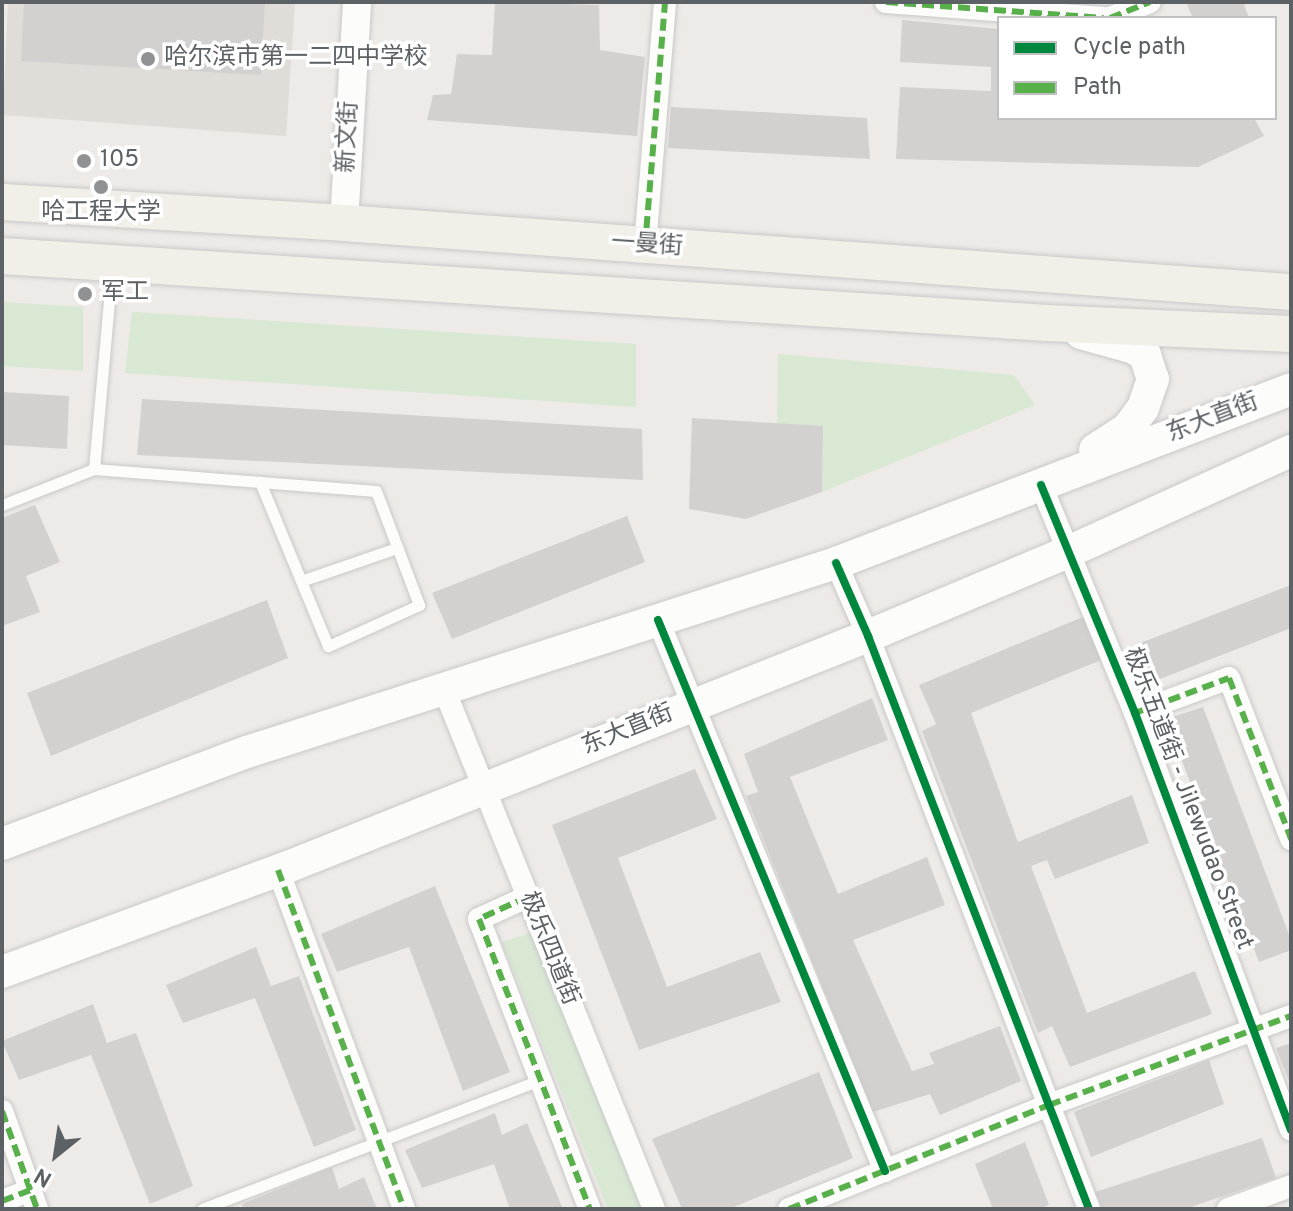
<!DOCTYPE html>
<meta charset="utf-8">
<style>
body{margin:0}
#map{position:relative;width:1293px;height:1211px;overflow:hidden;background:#edeae7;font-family:Overpass,"Noto Sans SC",sans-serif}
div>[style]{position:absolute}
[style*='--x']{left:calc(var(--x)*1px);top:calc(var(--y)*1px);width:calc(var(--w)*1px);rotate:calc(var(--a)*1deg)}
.education>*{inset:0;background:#e0dcd7}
.green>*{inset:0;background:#d8e8d3}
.building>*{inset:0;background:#d3d1d0}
.roads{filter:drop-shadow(0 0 2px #c9c9c9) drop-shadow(0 0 2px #c9c9c9)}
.service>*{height:11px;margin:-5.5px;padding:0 5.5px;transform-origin:5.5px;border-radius:5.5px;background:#fcfcfb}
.minor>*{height:22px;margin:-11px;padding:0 11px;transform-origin:11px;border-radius:11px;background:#fcfcfb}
.tertiary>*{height:28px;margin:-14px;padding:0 14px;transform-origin:14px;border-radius:14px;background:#fcfcfb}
.secondary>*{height:32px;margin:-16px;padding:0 16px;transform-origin:16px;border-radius:16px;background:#fcfcfb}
.primary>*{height:36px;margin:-18px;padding:0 18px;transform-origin:18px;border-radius:18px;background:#f2efe8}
.quiet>*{height:6px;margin-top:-3px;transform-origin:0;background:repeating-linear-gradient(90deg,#58b04a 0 12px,transparent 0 18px)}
.cycleway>*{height:8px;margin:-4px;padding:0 4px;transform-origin:4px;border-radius:4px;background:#00873e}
.dots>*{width:22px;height:22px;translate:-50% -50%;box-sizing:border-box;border:4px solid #fff;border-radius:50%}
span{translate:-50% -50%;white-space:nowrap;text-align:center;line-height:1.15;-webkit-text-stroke:7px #fff;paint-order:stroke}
.poi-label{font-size:24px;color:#5c6165}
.left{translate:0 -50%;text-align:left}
.street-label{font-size:24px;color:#5c6165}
.frame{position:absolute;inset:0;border:4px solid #5c6165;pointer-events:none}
.legend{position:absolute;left:997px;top:16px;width:280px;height:104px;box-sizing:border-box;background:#fff;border:2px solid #bec0c1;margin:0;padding:10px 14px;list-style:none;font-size:24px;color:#5c6165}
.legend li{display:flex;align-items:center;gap:16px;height:40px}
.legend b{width:40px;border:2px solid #bec0c1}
.north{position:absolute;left:16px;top:1115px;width:80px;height:80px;-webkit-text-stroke:6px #fff;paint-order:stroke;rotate:210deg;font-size:22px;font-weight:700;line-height:32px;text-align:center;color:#5c6165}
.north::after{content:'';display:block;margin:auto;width:28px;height:36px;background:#5c6165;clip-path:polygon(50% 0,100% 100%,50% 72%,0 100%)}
</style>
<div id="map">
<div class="education">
<i style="clip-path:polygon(8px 2px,295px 2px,286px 136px,3px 115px)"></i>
</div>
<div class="green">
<i style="clip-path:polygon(2px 302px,83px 307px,83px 371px,2px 366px)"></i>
<i style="clip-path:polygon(132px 312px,636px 344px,636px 407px,125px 373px)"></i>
<i style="clip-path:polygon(778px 354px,1014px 375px,1035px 405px,822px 492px,823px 427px,777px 424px)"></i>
<i style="clip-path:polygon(537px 931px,642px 1209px,608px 1209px,502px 942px)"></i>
</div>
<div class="building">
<i style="clip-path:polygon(24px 2px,265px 2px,261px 75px,21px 61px)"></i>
<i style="clip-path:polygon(495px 2px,599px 5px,600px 50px,645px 57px,637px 136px,427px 120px,433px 95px,451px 94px,457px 54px,492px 55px)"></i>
<i style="clip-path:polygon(1194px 2px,1243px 2px,1249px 18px,1193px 18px,1187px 5px)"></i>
<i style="clip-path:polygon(902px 20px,999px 29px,999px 118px,1254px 118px,1264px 136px,1198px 167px,896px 159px,900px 87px,991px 91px,991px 67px,900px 62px)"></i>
<i style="clip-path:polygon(671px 107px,867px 118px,870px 159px,668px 148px)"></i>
<i style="clip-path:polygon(2px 392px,69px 396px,67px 449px,2px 445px)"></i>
<i style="clip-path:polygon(142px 399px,642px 429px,643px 480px,137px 455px)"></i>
<i style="clip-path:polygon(692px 418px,823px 426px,822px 492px,746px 519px,689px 509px)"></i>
<i style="clip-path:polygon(35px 505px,60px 562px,26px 576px,40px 612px,2px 626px,2px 518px)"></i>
<i style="clip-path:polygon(627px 516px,645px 562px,452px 639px,432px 593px)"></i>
<i style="clip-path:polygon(1291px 585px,1291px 628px,1147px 684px,1135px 645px)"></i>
<i style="clip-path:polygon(267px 600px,288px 658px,51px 756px,27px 693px)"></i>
<i style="clip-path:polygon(1085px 616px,1101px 660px,971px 713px,1018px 842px,1132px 795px,1149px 843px,1055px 879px,1047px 860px,1031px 866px,1087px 1013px,1195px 971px,1212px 1014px,1070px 1067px,1052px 1026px,1038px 1033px,922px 731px,936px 724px,919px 685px)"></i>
<i style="clip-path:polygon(872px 698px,888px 740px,790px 777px,838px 894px,927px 857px,945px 905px,853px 940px,912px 1071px,934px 1064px,929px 1053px,1000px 1026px,1021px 1081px,940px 1115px,930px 1094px,873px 1112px,746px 796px,758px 792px,744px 754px)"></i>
<i style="clip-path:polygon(1203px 707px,1291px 940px,1291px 950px,1259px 962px,1166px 719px)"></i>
<i style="clip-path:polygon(695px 769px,717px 819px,618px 858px,667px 987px,760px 952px,781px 1002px,639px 1050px,552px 825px)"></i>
<i style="clip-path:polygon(435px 886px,510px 1072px,463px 1091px,409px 947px,337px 972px,321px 934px)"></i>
<i style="clip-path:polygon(256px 947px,271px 986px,299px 976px,356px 1130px,314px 1147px,255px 998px,183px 1023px,166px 985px)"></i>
<i style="clip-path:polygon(93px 1004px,107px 1043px,136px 1033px,193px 1186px,150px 1204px,91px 1055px,19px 1080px,2px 1041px)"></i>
<i style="clip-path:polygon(1291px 1043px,1291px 1086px,1276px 1048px)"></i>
<i style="clip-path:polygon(1209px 1060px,1224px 1104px,1091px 1157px,1074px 1112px)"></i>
<i style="clip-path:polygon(819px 1072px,853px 1158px,729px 1209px,682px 1209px,652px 1139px)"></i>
<i style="clip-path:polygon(495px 1113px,502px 1135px,527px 1123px,563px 1209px,510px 1209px,494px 1164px,422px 1188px,405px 1150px)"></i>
<i style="clip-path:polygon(1262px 1138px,1276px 1178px,1185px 1209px,1102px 1209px,1095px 1192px)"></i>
<i style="clip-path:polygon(1025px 1142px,1049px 1205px,1040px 1209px,993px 1209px,975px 1164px)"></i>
<i style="clip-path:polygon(332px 1167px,339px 1189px,364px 1177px,377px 1209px,244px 1209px,242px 1204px)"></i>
</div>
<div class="roads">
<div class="service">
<i style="--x:94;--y:469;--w:167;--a:4.5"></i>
<i style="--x:260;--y:482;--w:116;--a:4.4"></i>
<i style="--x:376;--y:491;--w:122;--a:69.3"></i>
<i style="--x:419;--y:605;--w:100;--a:155.7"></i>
<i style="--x:328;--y:646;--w:178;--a:-112.5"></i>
<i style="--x:2;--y:505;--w:99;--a:-21.4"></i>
<i style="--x:94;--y:469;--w:202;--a:-84.9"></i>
<i style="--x:301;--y:581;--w:102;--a:-19"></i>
<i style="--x:202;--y:1209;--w:362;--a:-20.9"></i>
</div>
<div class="minor">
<i style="--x:886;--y:2;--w:218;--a:4.2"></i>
<i style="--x:1110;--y:18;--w:43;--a:-21.8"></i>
<i style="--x:645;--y:246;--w:245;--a:-85.3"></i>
<i style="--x:1041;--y:485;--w:247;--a:67.6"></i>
<i style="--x:1135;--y:713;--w:445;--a:69.5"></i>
<i style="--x:836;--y:563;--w:80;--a:66.3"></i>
<i style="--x:868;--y:636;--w:614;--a:68.91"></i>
<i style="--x:658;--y:620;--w:596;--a:67.61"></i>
<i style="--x:444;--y:689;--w:561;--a:68.01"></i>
<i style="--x:1135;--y:713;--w:100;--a:-20.4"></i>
<i style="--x:1229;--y:678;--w:173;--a:68.9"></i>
<i style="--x:278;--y:870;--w:362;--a:69.6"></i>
<i style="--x:527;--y:897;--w:53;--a:155.4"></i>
<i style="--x:479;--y:919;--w:311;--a:69.1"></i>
<i style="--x:2;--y:1111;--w:104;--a:70.3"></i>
<i style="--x:2;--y:1201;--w:30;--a:-21"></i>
<i style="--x:789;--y:1209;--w:280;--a:-21.8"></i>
<i style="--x:1049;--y:1105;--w:258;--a:-20.2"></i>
<i style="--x:1228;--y:1209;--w:67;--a:-20.1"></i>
</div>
<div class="tertiary">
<i style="--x:344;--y:223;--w:221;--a:-86.6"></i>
</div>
<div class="secondary">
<i style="--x:1081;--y:333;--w:55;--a:15.8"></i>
<i style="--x:1134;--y:348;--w:13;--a:32"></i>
<i style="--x:1145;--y:355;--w:25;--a:72"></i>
<i style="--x:1153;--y:379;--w:31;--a:109"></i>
<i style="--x:1143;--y:408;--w:26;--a:127"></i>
<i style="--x:1127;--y:429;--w:38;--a:147"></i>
<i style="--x:2;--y:844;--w:262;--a:-20.6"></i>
<i style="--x:247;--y:752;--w:619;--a:-17.79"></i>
<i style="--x:836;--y:563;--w:487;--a:-20.9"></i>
<i style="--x:2;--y:972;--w:302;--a:-20.2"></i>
<i style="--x:285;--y:868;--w:627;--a:-21.7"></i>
<i style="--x:868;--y:636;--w:217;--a:-22.8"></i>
<i style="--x:1068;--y:552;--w:245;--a:-24.4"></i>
</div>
<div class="primary">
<i style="--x:2;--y:202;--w:343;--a:3.5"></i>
<i style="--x:344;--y:223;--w:950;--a:4.17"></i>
<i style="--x:2;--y:256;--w:1047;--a:3.67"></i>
<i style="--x:1047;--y:323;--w:244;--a:2.6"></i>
</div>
</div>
<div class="quiet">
<i style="--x:886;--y:2;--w:218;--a:4.2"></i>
<i style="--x:1110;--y:18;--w:43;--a:-21.8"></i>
<i style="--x:645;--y:246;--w:245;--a:-85.3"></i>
<i style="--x:1135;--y:713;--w:100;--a:-20.4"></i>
<i style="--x:1229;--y:678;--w:173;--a:68.9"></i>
<i style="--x:278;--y:870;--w:362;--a:69.6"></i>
<i style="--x:527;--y:897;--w:53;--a:155.4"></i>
<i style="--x:479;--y:919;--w:311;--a:69.1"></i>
<i style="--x:2;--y:1111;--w:104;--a:70.3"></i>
<i style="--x:2;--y:1201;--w:30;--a:-21"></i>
<i style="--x:789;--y:1209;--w:280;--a:-21.8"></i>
<i style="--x:1049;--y:1105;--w:258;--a:-20.2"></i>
</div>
<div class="cycleway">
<i style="--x:1041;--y:485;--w:247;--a:67.6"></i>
<i style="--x:1135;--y:713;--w:445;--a:69.5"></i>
<i style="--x:836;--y:563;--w:80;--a:66.3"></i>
<i style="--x:868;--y:636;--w:614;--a:68.91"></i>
<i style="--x:658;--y:620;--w:596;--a:67.61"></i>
</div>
<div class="dots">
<i style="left:148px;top:59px;background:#8f9192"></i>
<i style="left:84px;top:161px;background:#8f9192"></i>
<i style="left:101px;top:187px;background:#8f9192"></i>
<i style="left:85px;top:294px;background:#8f9192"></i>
</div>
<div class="poi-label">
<span class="left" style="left:164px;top:59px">哈尔滨市第一二四中学校</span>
<span class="left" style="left:100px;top:161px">105</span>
<span style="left:101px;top:214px">哈工程大学</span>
<span class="left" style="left:101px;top:294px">军工</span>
</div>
<div class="street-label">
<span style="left:349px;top:137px;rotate:-87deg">新文街</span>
<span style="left:647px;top:246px;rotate:4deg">一曼街</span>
<span style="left:1213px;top:419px;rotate:-21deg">东大直街</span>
<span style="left:628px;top:731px;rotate:-22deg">东大直街</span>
<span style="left:1187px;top:799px;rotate:69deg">极乐五道街 - Jilewudao Street</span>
<span style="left:548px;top:949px;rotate:68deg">极乐四道街</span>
</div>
<div class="frame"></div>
<ul class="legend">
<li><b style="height:10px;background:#00873e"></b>Cycle path</li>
<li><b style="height:10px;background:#58b04a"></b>Path</li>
</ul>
<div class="north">N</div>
</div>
